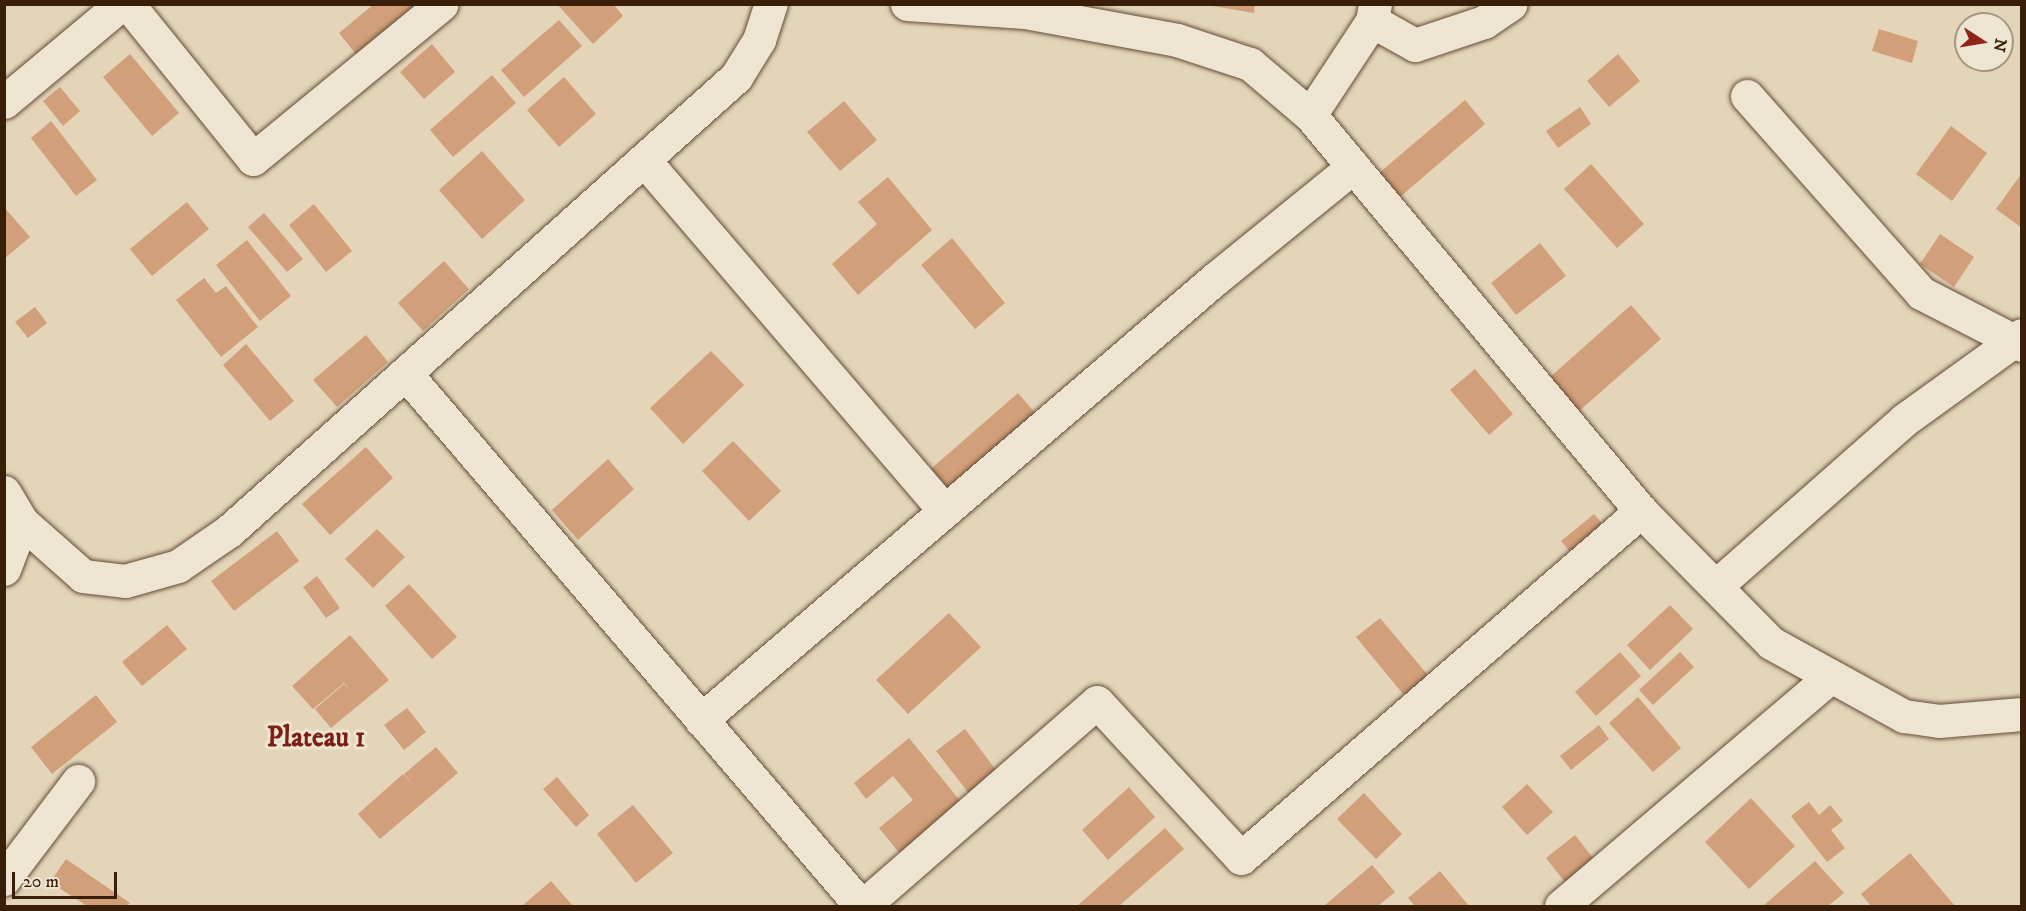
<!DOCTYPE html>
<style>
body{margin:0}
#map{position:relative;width:2026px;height:911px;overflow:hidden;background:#e4d5b9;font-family:"IM FELL DW Pica",serif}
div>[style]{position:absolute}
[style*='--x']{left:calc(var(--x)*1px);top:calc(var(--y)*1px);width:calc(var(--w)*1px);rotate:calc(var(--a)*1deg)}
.building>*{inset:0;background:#d19f7a}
.roads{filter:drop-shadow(0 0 2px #644c36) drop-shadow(0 0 2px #644c36)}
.minor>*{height:33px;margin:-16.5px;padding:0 16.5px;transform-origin:16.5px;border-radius:16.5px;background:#ede4d2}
span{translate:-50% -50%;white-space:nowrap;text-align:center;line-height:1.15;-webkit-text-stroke:6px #ede4d2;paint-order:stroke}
.quarter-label{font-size:28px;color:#7a1f14;font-weight:700}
.frame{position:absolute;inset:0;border:6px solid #391f0a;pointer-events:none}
.north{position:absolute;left:1954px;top:12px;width:60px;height:60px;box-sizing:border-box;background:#ede4d2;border:2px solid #a59582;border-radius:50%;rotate:102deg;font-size:16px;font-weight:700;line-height:24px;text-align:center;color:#391f0a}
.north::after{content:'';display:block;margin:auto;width:21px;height:27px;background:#8f2418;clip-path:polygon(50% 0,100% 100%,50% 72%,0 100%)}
.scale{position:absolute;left:12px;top:872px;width:105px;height:27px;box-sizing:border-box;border:3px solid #391f0a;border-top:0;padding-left:8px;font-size:18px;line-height:21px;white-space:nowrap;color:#391f0a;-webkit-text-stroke:4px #ede4d2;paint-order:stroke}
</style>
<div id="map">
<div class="building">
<i style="clip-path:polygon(374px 4px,424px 4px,363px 63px,339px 33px)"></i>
<i style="clip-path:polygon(557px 4px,613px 4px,623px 16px,593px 44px)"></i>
<i style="clip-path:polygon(1201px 4px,1255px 4px,1254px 13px)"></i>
<i style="clip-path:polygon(559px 20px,582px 46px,524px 97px,501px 70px)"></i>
<i style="clip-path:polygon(1879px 29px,1918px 41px,1912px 63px,1872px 51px)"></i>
<i style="clip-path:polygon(432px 44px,455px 72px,424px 99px,400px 72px)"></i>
<i style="clip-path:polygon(130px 54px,179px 113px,152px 136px,103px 77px)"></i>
<i style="clip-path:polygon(1618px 54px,1640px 81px,1609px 107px,1587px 81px)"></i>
<i style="clip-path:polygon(492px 75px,516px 103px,453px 157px,430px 130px)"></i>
<i style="clip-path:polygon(564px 77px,596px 114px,559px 147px,527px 110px)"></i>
<i style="clip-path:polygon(60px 87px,80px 111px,63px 126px,43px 101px)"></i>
<i style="clip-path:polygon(1465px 100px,1485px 124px,1400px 197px,1379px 173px)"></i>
<i style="clip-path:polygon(844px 101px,877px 140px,840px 171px,807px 132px)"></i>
<i style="clip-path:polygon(1580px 107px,1591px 124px,1558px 148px,1546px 131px)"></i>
<i style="clip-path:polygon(51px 121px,97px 180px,76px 196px,31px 138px)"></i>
<i style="clip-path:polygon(1951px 126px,1987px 153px,1952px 201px,1916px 174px)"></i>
<i style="clip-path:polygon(482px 151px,525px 200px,482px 239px,439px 190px)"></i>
<i style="clip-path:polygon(1591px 164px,1644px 224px,1617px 248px,1564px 189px)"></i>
<i style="clip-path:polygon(2022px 173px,2022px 228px,1996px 209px)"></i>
<i style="clip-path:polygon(888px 177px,932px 230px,858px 295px,832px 264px,877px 224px,858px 202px)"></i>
<i style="clip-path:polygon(187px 202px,209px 229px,152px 276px,130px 249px)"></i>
<i style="clip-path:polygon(314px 204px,352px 251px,326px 272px,289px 225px)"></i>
<i style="clip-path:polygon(4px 207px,30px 237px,4px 259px)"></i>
<i style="clip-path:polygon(264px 213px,303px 259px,287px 272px,248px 227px)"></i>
<i style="clip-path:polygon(1940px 234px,1974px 257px,1954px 287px,1920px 264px)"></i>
<i style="clip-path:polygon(952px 238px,1005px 303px,975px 329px,921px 265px)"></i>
<i style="clip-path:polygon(247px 240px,291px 296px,260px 321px,216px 265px)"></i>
<i style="clip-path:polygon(1540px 243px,1566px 276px,1516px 315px,1491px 283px)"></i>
<i style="clip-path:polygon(444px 261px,469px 289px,423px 331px,398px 303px)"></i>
<i style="clip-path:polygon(204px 278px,216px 293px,226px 286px,258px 327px,221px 357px,176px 300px)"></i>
<i style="clip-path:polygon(1631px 305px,1661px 339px,1578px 412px,1549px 378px)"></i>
<i style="clip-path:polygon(35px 307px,47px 323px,28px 338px,15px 322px)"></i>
<i style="clip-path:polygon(366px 335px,388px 362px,337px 407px,313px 380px)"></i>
<i style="clip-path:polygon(246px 344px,294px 401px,270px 421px,223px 365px)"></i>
<i style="clip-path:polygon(711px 351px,744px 385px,683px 444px,650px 408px)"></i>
<i style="clip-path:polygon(1475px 369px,1513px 414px,1489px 435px,1450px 390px)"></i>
<i style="clip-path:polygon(1018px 393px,1042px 421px,949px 501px,925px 474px)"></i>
<i style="clip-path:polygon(733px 441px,781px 491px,749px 521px,702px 471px)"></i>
<i style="clip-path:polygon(366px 447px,393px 478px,330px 535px,302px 504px)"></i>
<i style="clip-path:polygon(608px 459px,634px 489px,578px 540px,552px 510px)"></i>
<i style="clip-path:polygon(1594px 514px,1608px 531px,1576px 559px,1561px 541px)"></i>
<i style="clip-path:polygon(377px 529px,405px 557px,373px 588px,345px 559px)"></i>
<i style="clip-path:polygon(277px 531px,299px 561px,234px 611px,211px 581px)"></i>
<i style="clip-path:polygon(317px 576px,340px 608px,326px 618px,303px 587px)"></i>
<i style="clip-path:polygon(409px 584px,457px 637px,432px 659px,385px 606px)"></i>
<i style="clip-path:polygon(1670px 605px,1693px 629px,1650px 670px,1627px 645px)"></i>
<i style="clip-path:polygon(949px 613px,981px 647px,908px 714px,876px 680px)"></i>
<i style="clip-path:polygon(1380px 618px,1432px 680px,1408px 700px,1356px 637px)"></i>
<i style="clip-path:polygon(167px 625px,187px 649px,142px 686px,122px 662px)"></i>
<i style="clip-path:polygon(350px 635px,389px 680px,331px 728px,315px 709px,344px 684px,352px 692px,344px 683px,313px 709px,292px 686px)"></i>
<i style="clip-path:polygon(1620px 652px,1641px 676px,1596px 716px,1575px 692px)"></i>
<i style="clip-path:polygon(1680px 652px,1694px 667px,1653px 705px,1639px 690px)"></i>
<i style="clip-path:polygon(96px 695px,117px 722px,52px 774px,31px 747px)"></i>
<i style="clip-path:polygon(1638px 697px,1681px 748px,1653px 772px,1609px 723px)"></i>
<i style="clip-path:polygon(407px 708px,426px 732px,404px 750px,384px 725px)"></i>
<i style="clip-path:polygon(1599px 725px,1609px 739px,1571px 770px,1560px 756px)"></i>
<i style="clip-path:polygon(965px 729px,1002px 778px,974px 800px,936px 751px)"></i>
<i style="clip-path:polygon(909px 738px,966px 808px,905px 860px,879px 828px,913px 800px,893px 776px,866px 799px,854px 783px)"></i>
<i style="clip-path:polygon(436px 747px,458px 773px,380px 839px,358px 814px,403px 774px,413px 784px,404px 774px)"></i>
<i style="clip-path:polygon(557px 777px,589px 815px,576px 827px,543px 789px)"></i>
<i style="clip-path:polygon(1527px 784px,1553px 812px,1527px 835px,1502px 807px)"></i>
<i style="clip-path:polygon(1129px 787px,1155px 817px,1108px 860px,1082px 830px)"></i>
<i style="clip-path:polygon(1364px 793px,1402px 834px,1376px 859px,1337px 819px)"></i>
<i style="clip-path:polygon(1751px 798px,1795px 846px,1749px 889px,1705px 842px)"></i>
<i style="clip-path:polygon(1809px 802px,1819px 815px,1830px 805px,1843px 821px,1831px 830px,1845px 848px,1827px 862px,1791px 816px)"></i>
<i style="clip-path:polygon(633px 805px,673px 853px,636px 883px,597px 834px)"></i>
<i style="clip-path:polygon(1165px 828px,1184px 849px,1119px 906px,1077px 906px)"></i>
<i style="clip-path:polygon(1575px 835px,1597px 863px,1568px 886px,1546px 858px)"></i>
<i style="clip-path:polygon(1910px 853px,1955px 906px,1871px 906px,1861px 894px)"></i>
<i style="clip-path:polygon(66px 859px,130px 903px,127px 906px,87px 906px,50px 882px)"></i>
<i style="clip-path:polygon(1815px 861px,1844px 893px,1828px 906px,1763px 906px)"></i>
<i style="clip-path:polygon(1372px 865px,1395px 892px,1378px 906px,1324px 906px)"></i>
<i style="clip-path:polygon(1440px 871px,1469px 906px,1415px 906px,1408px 898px)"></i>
<i style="clip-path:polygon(551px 881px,573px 906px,522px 906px)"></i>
</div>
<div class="roads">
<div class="minor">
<i style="--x:128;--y:4;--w:199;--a:51.1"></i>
<i style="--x:253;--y:159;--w:244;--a:-39.4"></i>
<i style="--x:907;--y:4;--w:118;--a:3.9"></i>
<i style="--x:1025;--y:12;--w:155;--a:10.4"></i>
<i style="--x:1177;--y:40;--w:77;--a:18.2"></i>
<i style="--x:1250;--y:64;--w:79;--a:40.4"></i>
<i style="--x:1310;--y:115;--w:516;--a:50.11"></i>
<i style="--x:1641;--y:511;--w:185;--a:45.4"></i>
<i style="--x:1771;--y:643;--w:152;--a:28.8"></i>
<i style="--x:1904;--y:716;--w:35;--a:8"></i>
<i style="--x:1939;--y:721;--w:83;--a:-4.8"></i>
<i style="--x:1372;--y:21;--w:49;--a:29.2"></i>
<i style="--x:1415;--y:45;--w:73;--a:-18.4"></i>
<i style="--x:1484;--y:22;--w:32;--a:-34"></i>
<i style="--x:1747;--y:96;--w:263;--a:48.5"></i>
<i style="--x:1921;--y:293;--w:114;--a:27.2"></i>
<i style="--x:4;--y:102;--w:153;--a:-39.9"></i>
<i style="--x:1310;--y:115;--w:113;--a:-56.6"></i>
<i style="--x:1372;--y:21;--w:17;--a:-80"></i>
<i style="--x:644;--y:160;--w:462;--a:49.4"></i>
<i style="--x:406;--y:374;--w:700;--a:49.46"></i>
<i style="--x:4;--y:492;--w:35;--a:59"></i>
<i style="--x:4;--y:569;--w:50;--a:-69"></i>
<i style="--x:22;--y:522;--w:81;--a:41.5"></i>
<i style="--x:83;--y:576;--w:42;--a:6.8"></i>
<i style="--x:125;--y:581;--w:55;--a:-15.8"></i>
<i style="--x:178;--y:566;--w:62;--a:-34.5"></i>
<i style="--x:229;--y:531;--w:681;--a:-41.84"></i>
<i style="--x:736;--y:77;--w:44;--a:-58.1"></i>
<i style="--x:759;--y:40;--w:38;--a:-72"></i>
<i style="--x:1717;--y:585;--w:249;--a:-41.4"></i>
<i style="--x:1904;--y:420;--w:145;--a:-35.8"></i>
<i style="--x:701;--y:720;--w:677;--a:-40.63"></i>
<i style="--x:1215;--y:279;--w:178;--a:-39.1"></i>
<i style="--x:4;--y:879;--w:123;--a:-52.9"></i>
<i style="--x:863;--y:906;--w:310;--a:-41.1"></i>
<i style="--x:1097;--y:702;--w:212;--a:47.3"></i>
<i style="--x:1241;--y:858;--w:530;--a:-40.94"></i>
<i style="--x:1561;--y:906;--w:353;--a:-40.4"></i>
</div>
</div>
<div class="quarter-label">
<span style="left:316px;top:738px">Plateau 1</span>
</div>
<div class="frame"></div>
<div class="north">N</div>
<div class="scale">20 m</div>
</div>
